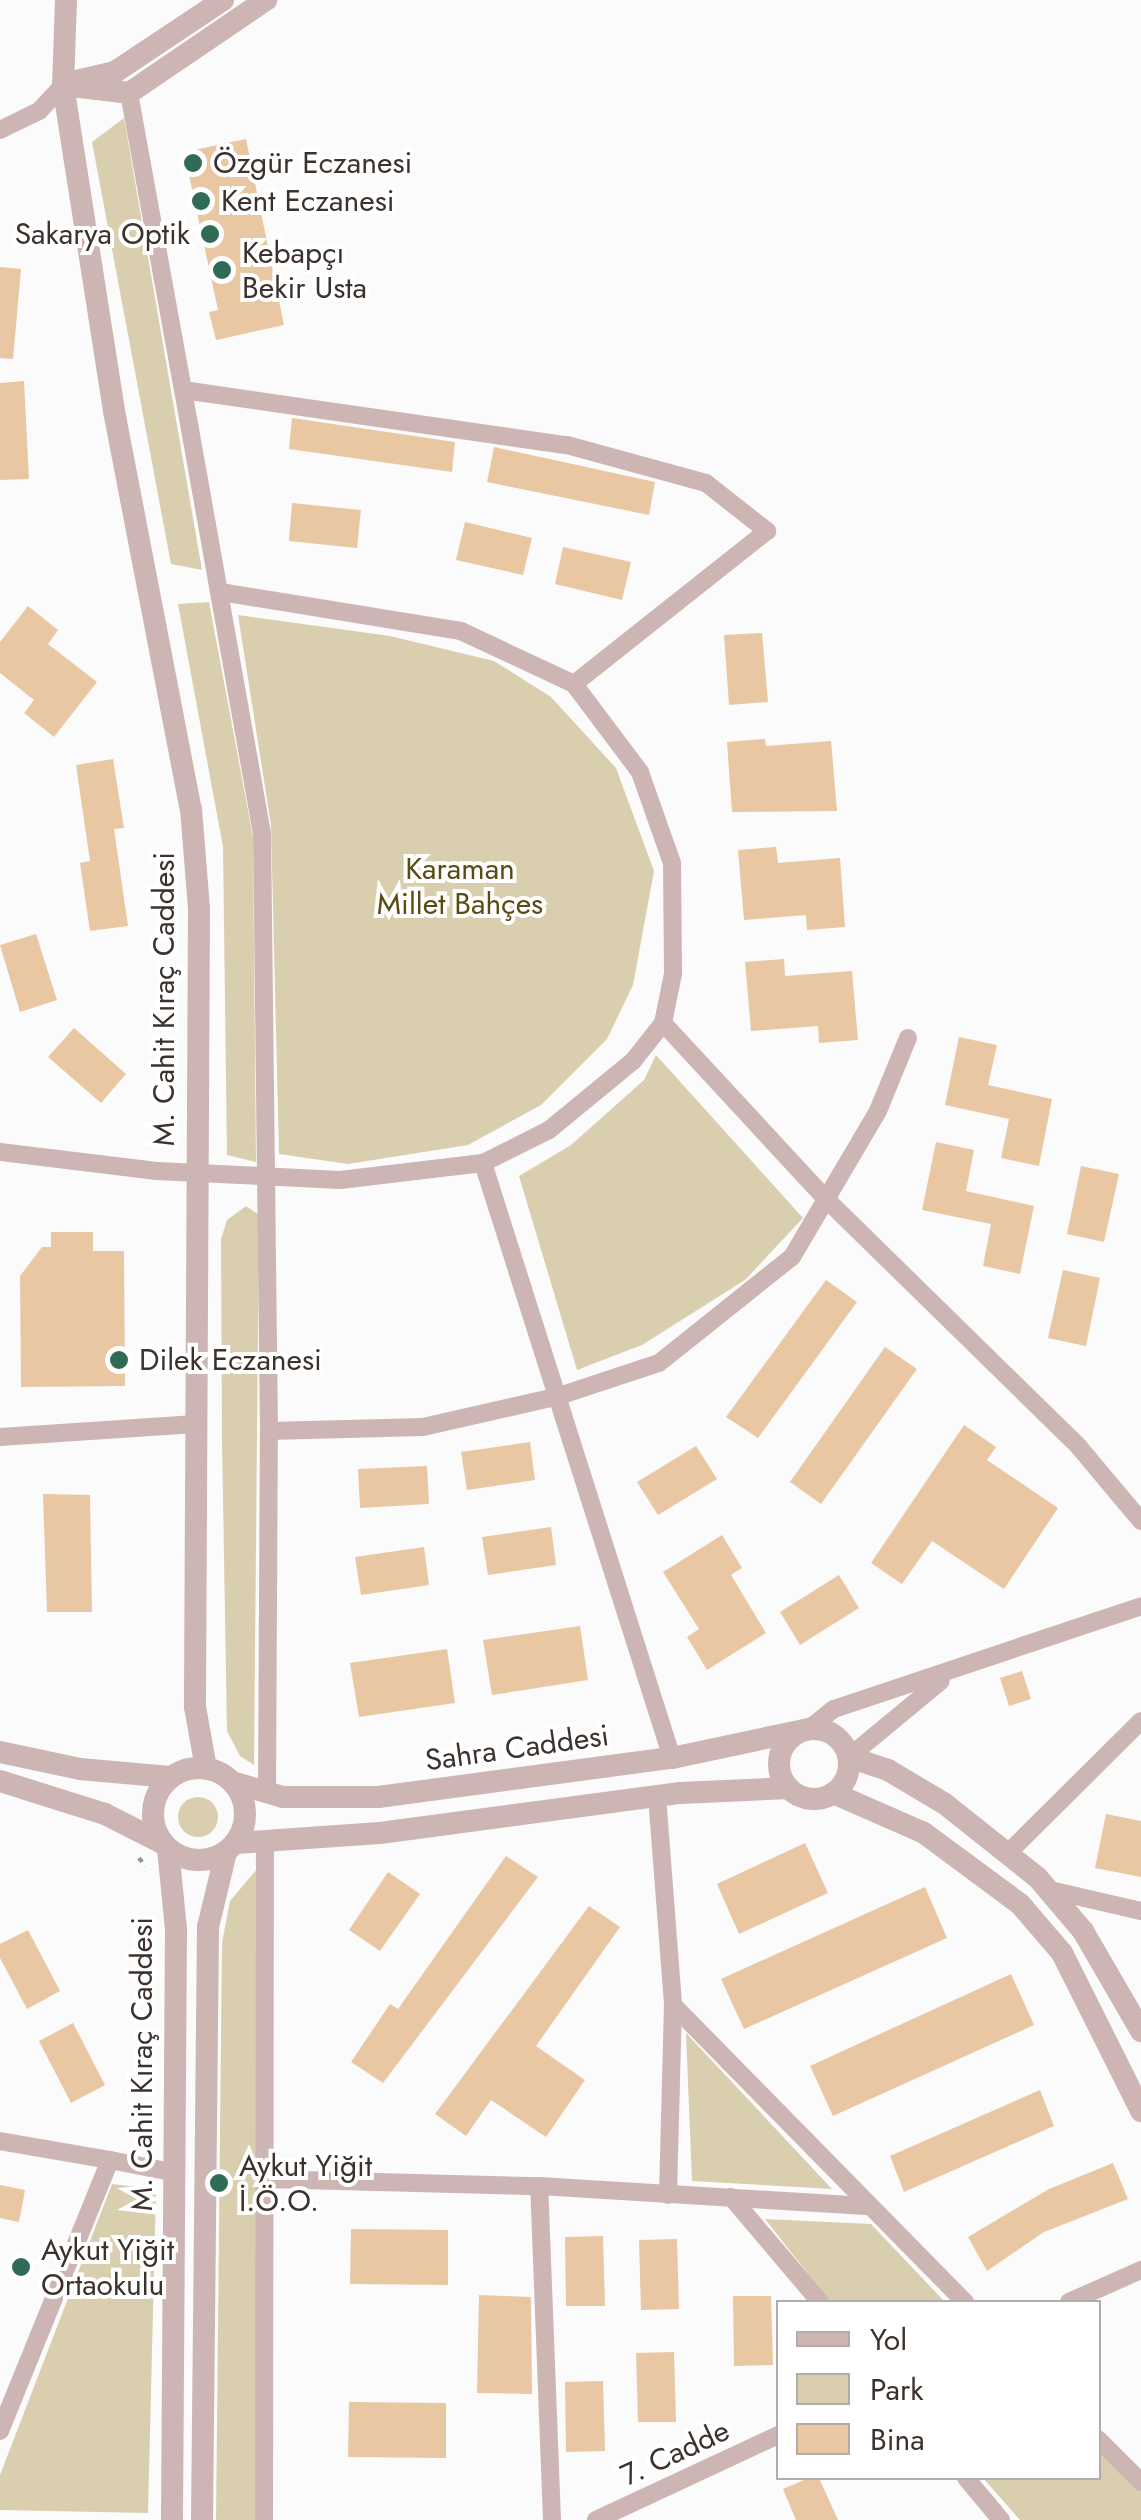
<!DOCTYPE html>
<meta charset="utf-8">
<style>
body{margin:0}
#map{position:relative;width:1141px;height:2520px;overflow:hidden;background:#fbfbfb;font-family:Jost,sans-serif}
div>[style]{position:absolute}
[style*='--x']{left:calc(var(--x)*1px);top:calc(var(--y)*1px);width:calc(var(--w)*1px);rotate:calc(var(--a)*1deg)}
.green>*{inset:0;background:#d9cfaf}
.round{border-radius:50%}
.building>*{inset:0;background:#e9c7a3}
.path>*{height:4px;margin-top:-2px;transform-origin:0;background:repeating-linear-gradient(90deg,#979290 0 5px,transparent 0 10px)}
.minor>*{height:18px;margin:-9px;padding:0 9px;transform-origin:9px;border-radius:9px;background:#cdb5b4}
.tertiary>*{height:22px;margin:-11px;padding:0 11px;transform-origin:11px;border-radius:11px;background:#cdb5b4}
.tertiary>.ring{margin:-11px;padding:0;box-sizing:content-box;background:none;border:22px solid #cdb5b4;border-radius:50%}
.dots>*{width:28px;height:28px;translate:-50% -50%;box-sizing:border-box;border:5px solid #fff;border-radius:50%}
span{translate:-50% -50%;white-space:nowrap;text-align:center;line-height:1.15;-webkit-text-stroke:8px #fff;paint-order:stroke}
.poi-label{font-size:30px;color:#3c322d}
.left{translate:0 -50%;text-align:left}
.right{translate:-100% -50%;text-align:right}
.park-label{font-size:30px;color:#5a4b15}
.street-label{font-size:30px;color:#3c322d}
.legend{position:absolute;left:776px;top:2300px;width:325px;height:180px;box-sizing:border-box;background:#fff;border:2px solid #b1adab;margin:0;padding:12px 18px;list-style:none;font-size:30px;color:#3c322d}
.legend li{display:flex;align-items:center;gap:20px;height:50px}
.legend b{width:50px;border:2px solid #b1adab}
</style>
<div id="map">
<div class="green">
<i style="clip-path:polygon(124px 118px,202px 570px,171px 564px,92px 142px)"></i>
<i style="clip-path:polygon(209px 602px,253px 837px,256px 1162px,227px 1155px,223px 847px,178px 604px)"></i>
<i style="clip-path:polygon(238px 615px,390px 636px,494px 661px,551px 697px,616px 768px,654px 871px,633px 985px,607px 1039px,541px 1105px,468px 1145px,348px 1164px,279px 1154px,271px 825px)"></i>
<i style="clip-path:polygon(656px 1055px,803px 1218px,745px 1280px,642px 1345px,577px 1370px,519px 1176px,571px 1145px,644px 1080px)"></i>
<i style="clip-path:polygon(246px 1206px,259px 1215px,254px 1765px,240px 1756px,227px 1731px,222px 1440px,221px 1239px,227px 1220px)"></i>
<i class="round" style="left:178px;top:1797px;width:40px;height:40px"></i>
<i style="clip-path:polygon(258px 1868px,256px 2520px,216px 2520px,222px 1943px,230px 1901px)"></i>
<i style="clip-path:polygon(686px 2033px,832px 2189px,692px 2181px)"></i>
<i style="clip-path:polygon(112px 2184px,156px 2189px,148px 2513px,0 2510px,0 2475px)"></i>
<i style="clip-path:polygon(765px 2219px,871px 2224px,945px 2302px,830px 2302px)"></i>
<i style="clip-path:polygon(1099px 2446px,1141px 2488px,1141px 2520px,1020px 2520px,983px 2478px,1098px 2478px)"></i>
</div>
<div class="building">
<i style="clip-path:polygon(246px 139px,284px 325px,216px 340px,209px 312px,218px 310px,184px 152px)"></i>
<i style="clip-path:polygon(0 267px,21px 269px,13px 359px,0 358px)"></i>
<i style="clip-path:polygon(24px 381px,29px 479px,0 480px,0 383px)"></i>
<i style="clip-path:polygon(292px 418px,455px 442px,452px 472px,289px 449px)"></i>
<i style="clip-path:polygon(494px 447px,655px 482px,649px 515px,487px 482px)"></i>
<i style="clip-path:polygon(292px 503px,361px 510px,357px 548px,289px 541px)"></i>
<i style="clip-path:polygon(465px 522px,532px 538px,523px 575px,456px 560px)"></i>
<i style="clip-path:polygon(563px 547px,631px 562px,622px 600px,555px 584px)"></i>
<i style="clip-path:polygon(28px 606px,58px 630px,48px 644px,97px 682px,54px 737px,24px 713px,34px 700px,0 673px,0 642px)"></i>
<i style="clip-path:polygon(762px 633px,768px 702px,729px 705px,724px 635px)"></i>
<i style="clip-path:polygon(765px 739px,766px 746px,831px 741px,837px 811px,732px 812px,727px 742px)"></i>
<i style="clip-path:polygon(113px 759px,124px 828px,114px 829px,128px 926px,90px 931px,80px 863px,90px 861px,76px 765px)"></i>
<i style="clip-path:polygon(776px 847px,778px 863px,840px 858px,845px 927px,807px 930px,806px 915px,744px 920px,738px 850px)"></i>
<i style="clip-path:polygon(36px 934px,57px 1000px,20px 1012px,0 945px)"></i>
<i style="clip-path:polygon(784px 959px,785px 976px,852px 971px,858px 1040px,819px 1043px,818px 1026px,751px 1031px,745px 962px)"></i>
<i style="clip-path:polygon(74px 1028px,126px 1074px,101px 1103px,48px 1057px)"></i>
<i style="clip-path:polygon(959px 1037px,997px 1045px,988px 1085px,1052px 1099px,1039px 1166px,1001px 1158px,1009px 1119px,945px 1105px)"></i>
<i style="clip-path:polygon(936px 1142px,974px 1150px,966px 1191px,1034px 1206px,1020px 1274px,983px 1266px,991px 1224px,922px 1210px)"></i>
<i style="clip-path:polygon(1081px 1166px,1119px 1174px,1104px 1242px,1067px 1234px)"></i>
<i style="clip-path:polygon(51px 1232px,93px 1232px,93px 1251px,124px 1251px,125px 1386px,21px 1387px,20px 1276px,42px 1247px,51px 1247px)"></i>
<i style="clip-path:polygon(1063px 1270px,1100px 1278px,1086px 1346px,1048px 1338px)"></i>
<i style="clip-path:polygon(826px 1280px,857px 1302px,758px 1438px,726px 1417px)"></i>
<i style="clip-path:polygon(885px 1347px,917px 1369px,821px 1504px,790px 1482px)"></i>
<i style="clip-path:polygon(964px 1425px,996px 1447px,987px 1460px,1058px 1508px,1004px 1589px,932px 1541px,902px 1584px,871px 1563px)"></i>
<i style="clip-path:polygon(530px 1442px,535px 1480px,467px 1490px,461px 1452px)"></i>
<i style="clip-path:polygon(696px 1446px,717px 1479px,658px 1515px,637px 1482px)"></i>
<i style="clip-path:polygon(427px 1466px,429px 1504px,360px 1508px,358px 1469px)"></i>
<i style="clip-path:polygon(43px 1494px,90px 1495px,92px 1612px,47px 1612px)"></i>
<i style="clip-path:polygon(551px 1527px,556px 1565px,488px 1575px,482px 1537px)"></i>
<i style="clip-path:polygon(722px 1535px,742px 1568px,731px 1575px,766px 1633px,707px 1670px,687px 1637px,699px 1629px,663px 1572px)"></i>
<i style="clip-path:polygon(424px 1547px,429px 1585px,361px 1595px,355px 1557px)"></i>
<i style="clip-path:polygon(839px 1575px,859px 1608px,800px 1645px,780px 1612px)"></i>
<i style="clip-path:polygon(580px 1626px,588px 1680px,492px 1695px,483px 1640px)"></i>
<i style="clip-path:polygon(447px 1649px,455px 1703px,359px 1717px,350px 1663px)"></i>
<i style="clip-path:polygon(1022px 1671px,1031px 1699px,1009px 1706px,1000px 1678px)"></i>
<i style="clip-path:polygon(1106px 1814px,1141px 1821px,1141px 1877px,1095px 1868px)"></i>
<i style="clip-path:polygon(805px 1843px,828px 1893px,739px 1934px,717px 1884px)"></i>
<i style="clip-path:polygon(506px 1856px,538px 1877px,383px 2083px,351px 2062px,390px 2004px,398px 2009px)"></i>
<i style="clip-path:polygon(388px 1872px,420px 1894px,380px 1951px,349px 1930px)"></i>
<i style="clip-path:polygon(925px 1887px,947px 1938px,744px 2029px,721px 1979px)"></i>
<i style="clip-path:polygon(589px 1906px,620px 1927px,536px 2046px,585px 2080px,546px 2137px,491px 2100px,466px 2136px,435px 2114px)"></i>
<i style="clip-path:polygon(28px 1930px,60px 1991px,27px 2009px,0 1958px,0 1944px)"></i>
<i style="clip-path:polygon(1011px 1974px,1034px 2025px,833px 2116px,810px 2066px)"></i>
<i style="clip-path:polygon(73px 2023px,105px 2085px,71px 2103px,39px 2041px)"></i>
<i style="clip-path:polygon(1040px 2090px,1054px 2126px,904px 2192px,890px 2156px)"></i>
<i style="clip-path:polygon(1113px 2163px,1128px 2199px,1044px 2232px,987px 2271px,968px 2237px,1049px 2189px)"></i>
<i style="clip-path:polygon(0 2185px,25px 2190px,19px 2222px,0 2218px)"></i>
<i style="clip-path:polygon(351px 2229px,448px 2230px,448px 2285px,350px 2284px)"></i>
<i style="clip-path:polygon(603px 2236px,605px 2306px,566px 2306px,565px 2237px)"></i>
<i style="clip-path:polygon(677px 2239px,679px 2309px,641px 2310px,639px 2240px)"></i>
<i style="clip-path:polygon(479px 2295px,531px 2297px,532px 2394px,477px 2393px)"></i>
<i style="clip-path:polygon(733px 2296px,771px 2296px,773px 2365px,734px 2366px)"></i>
<i style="clip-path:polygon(674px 2352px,676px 2422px,638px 2422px,636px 2353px)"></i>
<i style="clip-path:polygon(603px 2381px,605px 2451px,566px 2452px,565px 2382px)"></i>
<i style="clip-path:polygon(349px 2402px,446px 2403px,446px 2458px,348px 2457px)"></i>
<i style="clip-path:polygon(809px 2478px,819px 2478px,838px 2520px,796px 2520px,783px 2489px)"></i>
</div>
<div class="path">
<i style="--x:139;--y:1858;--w:10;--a:53"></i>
</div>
<div class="minor">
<i style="--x:129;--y:93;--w:302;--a:79.7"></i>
<i style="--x:183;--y:390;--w:388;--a:8.2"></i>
<i style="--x:567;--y:445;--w:144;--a:15.3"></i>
<i style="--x:706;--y:483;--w:78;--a:38.2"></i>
<i style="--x:767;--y:531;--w:246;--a:141.6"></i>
<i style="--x:0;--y:130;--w:43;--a:-26"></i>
<i style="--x:39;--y:111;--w:35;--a:-47"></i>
<i style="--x:183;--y:390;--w:449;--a:79.9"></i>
<i style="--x:262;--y:832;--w:599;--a:89.33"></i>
<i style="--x:269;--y:1431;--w:154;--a:-1.5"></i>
<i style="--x:423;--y:1427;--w:139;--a:-12.8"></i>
<i style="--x:559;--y:1396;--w:105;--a:-18.3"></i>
<i style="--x:659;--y:1363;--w:170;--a:-38.6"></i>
<i style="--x:792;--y:1257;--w:169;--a:-59.5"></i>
<i style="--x:878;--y:1111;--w:79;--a:-67.7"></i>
<i style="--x:663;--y:1023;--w:240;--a:47.2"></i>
<i style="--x:826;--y:1199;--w:354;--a:44.4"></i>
<i style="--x:1079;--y:1447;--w:97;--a:50"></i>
<i style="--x:0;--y:1152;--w:158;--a:6.9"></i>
<i style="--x:157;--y:1171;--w:183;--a:2.8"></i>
<i style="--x:340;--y:1180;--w:144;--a:-6.8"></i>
<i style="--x:483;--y:1163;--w:74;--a:-26.6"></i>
<i style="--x:549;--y:1130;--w:109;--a:-39.4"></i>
<i style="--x:633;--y:1061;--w:48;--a:-51.7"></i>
<i style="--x:663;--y:1023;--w:50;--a:-78.5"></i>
<i style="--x:673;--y:974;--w:111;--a:-90.5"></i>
<i style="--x:672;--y:863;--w:96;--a:-109.4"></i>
<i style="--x:640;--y:772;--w:110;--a:-126.9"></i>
<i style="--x:574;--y:684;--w:125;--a:-154.9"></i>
<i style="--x:461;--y:631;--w:244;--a:-170.8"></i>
<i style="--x:483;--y:1163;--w:624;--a:72.38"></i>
<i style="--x:0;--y:1437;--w:196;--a:-3.8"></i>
<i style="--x:809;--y:1729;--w:32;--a:-39"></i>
<i style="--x:834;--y:1709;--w:324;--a:-18.5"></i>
<i style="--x:849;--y:1757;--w:119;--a:-39.6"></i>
<i style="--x:267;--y:1792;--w:361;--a:-89.7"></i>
<i style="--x:657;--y:1796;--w:210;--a:85.6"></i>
<i style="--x:673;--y:2005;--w:417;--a:45.5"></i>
<i style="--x:1009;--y:1852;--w:186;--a:-44.8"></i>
<i style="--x:1050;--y:1890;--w:93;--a:13"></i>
<i style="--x:0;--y:2141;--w:112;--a:9.8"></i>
<i style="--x:264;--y:2179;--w:275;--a:1.5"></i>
<i style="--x:668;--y:2195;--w:190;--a:-88.5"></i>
<i style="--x:731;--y:2197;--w:138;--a:49.7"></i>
<i style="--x:1069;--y:2302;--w:79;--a:-24"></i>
<i style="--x:0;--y:2431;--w:292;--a:-67.9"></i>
<i style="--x:110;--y:2160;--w:62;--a:11.1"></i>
<i style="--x:1098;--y:2439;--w:61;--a:45"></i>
<i style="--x:966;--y:2478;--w:55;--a:50.2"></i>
<i style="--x:264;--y:2520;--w:679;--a:-89.92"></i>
<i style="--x:552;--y:2520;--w:334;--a:-92.2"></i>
<i style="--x:539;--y:2186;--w:328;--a:3.5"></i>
<i style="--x:596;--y:2520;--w:201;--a:-25"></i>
</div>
<div class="tertiary">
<i style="--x:66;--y:0;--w:85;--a:92"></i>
<i style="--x:63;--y:85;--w:330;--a:81.1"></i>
<i style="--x:114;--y:411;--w:405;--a:79.1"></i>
<i style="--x:191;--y:809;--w:99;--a:85.4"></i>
<i style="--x:199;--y:908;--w:799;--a:90.29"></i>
<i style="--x:195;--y:1707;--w:62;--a:79.8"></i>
<i style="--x:76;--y:81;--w:40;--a:-13"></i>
<i style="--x:115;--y:72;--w:130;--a:-33.7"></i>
<i style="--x:63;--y:85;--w:66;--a:6.9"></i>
<i style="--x:129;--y:93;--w:166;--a:-34.2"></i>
<i class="ring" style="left:779px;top:1729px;width:48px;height:48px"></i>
<i style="--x:0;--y:1752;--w:82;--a:12"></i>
<i style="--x:80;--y:1769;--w:90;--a:5.1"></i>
<i style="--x:849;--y:1757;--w:41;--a:18.4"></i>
<i style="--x:888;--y:1770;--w:66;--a:30.8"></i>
<i style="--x:945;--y:1804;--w:119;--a:38.5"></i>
<i style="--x:1038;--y:1878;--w:70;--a:49.7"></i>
<i style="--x:1083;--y:1931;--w:116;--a:59.9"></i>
<i class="ring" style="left:153px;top:1768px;width:70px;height:70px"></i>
<i style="--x:0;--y:1781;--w:110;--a:17.4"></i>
<i style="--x:105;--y:1814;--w:64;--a:27"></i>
<i style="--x:232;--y:1782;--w:53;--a:16.4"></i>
<i style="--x:283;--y:1797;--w:95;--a:0"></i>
<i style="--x:378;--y:1797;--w:297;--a:-7.6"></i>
<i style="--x:672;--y:1758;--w:140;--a:-12"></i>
<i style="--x:833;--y:1793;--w:99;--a:23.7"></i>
<i style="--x:924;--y:1833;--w:119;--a:36.5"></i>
<i style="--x:1020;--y:1904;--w:65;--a:49.4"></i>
<i style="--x:1062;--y:1953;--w:177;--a:63.4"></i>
<i style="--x:236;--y:1843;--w:144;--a:-4"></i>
<i style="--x:380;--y:1833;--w:303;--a:-7.6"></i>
<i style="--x:680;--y:1793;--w:109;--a:-2.6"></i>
<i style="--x:168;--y:1849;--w:80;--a:84.3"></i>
<i style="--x:176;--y:1929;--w:591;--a:90.39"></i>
<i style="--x:202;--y:2520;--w:593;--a:-89.42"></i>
<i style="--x:208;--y:1927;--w:77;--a:-76.5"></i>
</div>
<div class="dots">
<i style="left:193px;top:163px;background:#306b55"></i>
<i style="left:201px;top:201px;background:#306b55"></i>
<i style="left:210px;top:234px;background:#306b55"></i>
<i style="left:222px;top:270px;background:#306b55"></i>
<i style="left:119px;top:1360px;background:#306b55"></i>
<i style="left:219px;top:2183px;background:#306b55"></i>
<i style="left:21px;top:2267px;background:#306b55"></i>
</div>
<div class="poi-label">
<span class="left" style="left:213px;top:163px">Özgür Eczanesi</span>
<span class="left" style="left:221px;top:201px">Kent Eczanesi</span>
<span class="right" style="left:190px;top:234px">Sakarya Optik</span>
<span class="left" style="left:242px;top:270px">Kebapçı<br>Bekir Usta</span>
<span class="left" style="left:139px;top:1360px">Dilek Eczanesi</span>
<span class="left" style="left:239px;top:2183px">Aykut Yiğit<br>İ.Ö.O.</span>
<span class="left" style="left:41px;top:2267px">Aykut Yiğit<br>Ortaokulu</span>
</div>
<div class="park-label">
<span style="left:460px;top:886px">Karaman<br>Millet Bahçes</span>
</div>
<div class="street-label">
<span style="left:164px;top:999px;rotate:-90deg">M. Cahit Kıraç Caddesi</span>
<span style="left:517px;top:1748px;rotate:-8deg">Sahra Caddesi</span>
<span style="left:142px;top:2064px;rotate:-90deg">M. Cahit Kıraç Caddesi</span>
<span style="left:675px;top:2453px;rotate:-25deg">7. Cadde</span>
</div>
<ul class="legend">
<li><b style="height:12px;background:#cdb5b4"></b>Yol</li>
<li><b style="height:28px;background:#d9cfaf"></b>Park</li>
<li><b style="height:28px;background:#e9c7a3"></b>Bina</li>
</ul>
</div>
